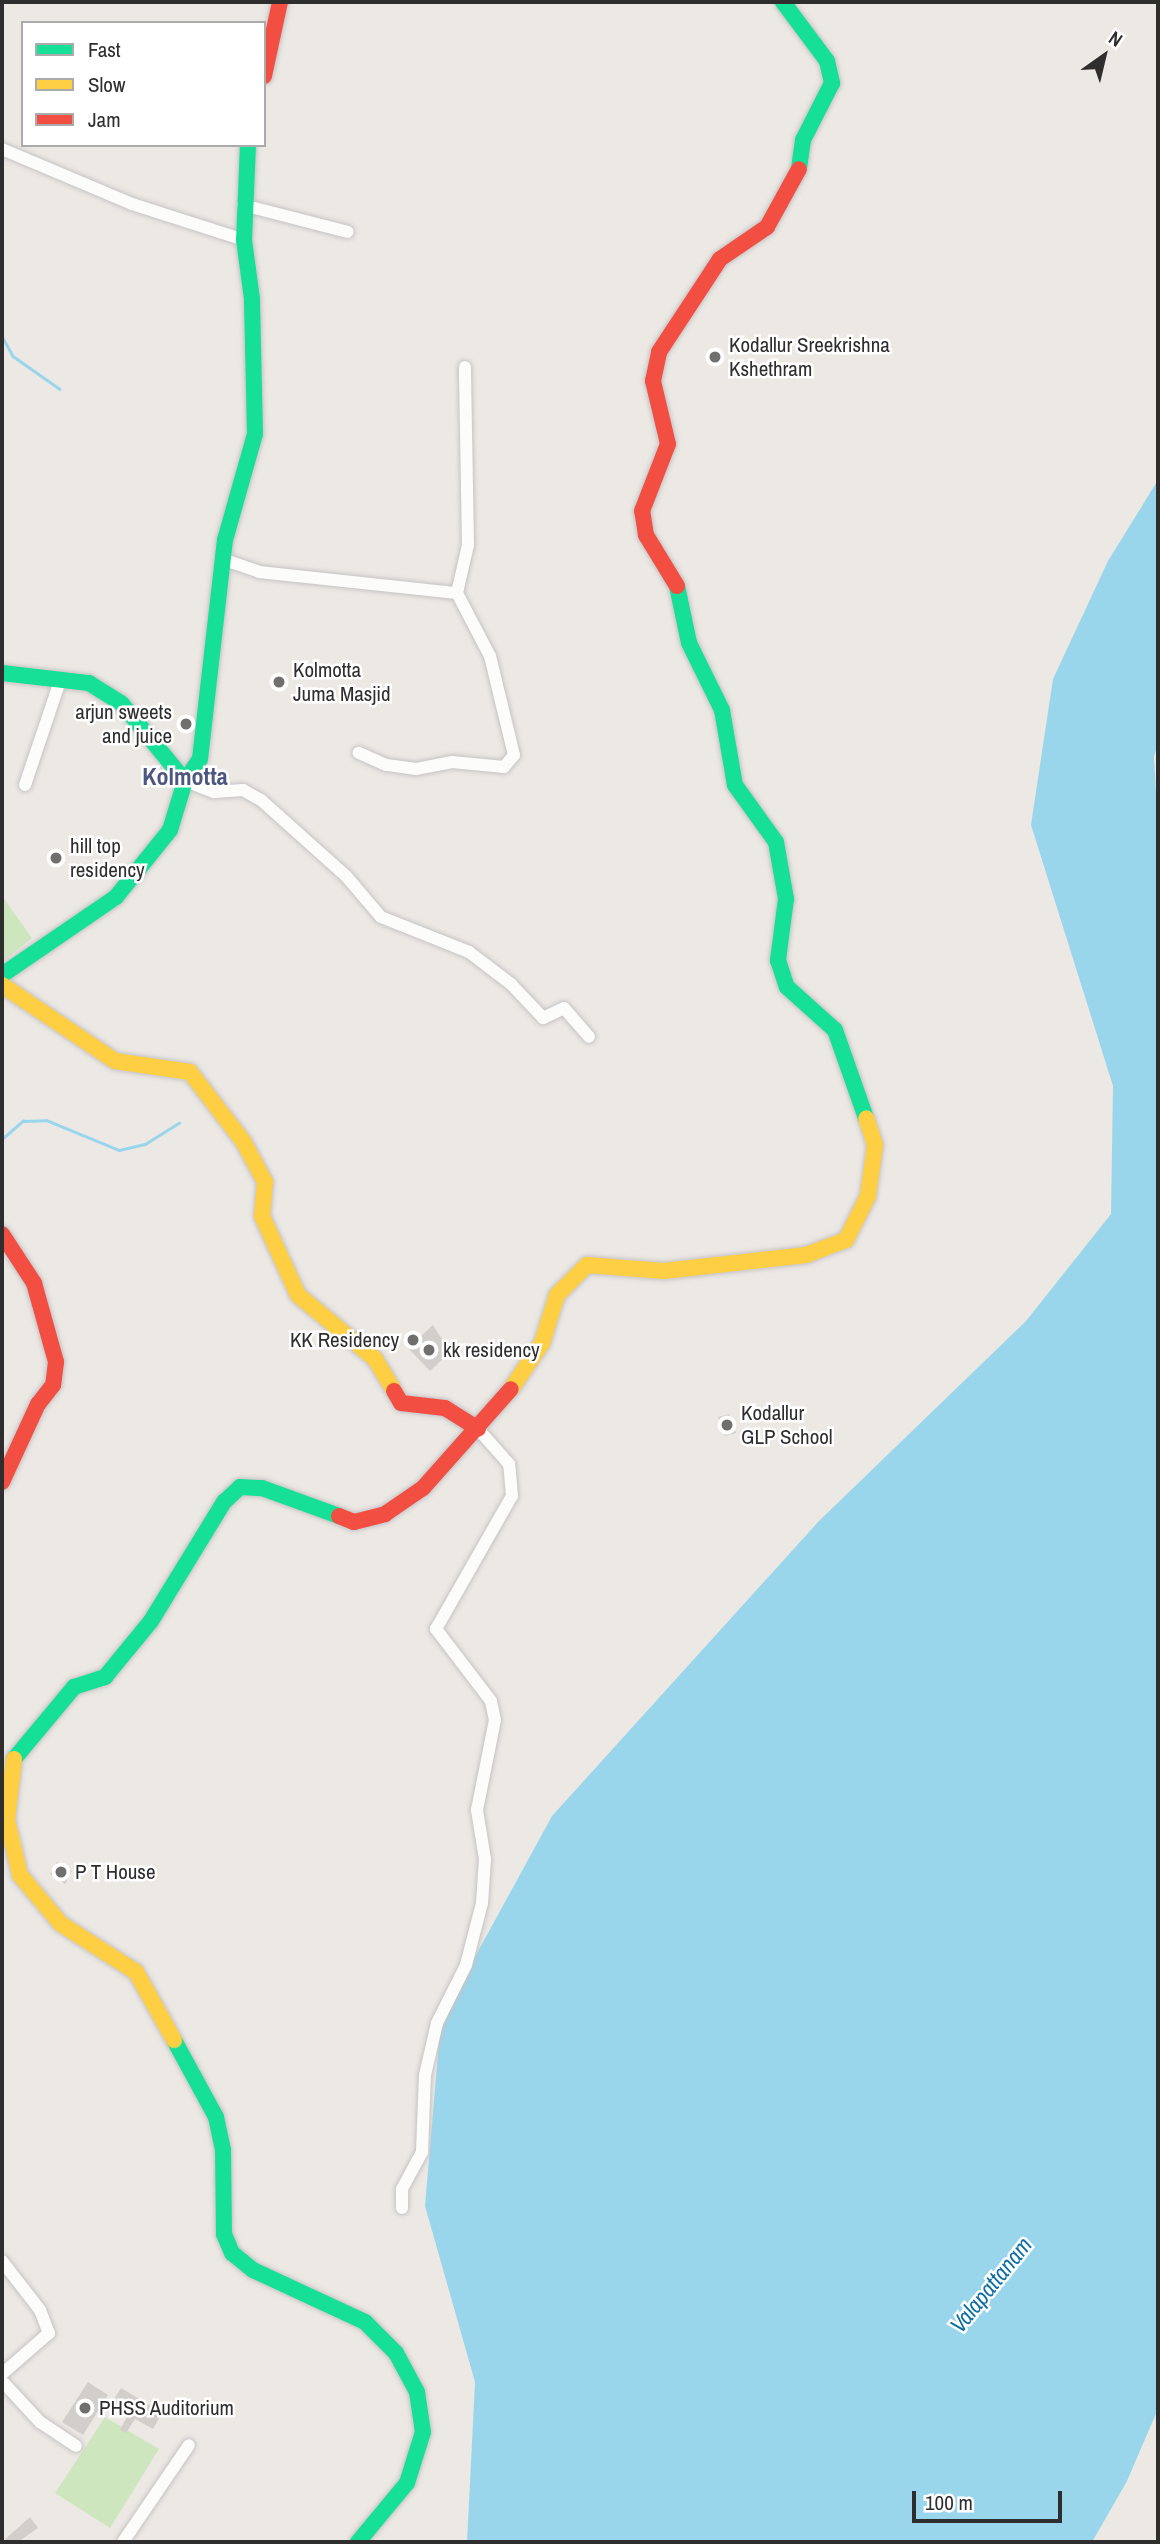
<!DOCTYPE html>
<style>
body{margin:0}
#map{position:relative;width:1160px;height:2544px;overflow:hidden;background:#ece8e4;font-family:"Archivo Narrow",sans-serif}
div>[style]{position:absolute}
[style*='--x']{left:calc(var(--x)*1px);top:calc(var(--y)*1px);width:calc(var(--w)*1px);rotate:calc(var(--a)*1deg)}
.green>*{inset:0;background:#cee6be}
.water>*{inset:0;background:#99d6ec}
.stream>*{height:2.5px;margin:-1.25px;padding:0 1.25px;transform-origin:1.25px;border-radius:1.25px;background:#99d6ec}
.building>*{inset:0;background:#d1cecb}
.roads{filter:drop-shadow(0 0 2px #c5c4c5) drop-shadow(0 0 2px #c5c4c5)}
.street>*{height:12px;margin:-6px;padding:0 6px;transform-origin:6px;border-radius:6px;background:#fcfcfb}
.fast>*{height:16px;margin:-8px;padding:0 8px;transform-origin:8px;border-radius:8px;background:#16e098}
.slow>*{height:16px;margin:-8px;padding:0 8px;transform-origin:8px;border-radius:8px;background:#ffcf43}
.jam>*{height:16px;margin:-8px;padding:0 8px;transform-origin:8px;border-radius:8px;background:#f24e42}
.dots>*{width:19px;height:19px;translate:-50% -50%;box-sizing:border-box;border:4px solid #fff;border-radius:50%}
span{translate:-50% -50%;white-space:nowrap;text-align:center;line-height:1.15;-webkit-text-stroke:5px #fff;paint-order:stroke}
.poi-label{font-size:21px;color:#2e2e2e}
.left{translate:0 -50%;text-align:left}
.right{translate:-100% -50%;text-align:right}
.water-label{font-size:23px;color:#0d6fa3;font-style:italic}
.quarter-label{font-size:24px;color:#4d5680;font-weight:700}
.frame{position:absolute;inset:0;border:4px solid #2e2e2e;pointer-events:none}
.legend{position:absolute;left:21px;top:21px;width:245px;height:126px;box-sizing:border-box;background:#fff;border:2px solid #ababab;margin:0;padding:9px 12px;list-style:none;font-size:21px;color:#2e2e2e}
.legend li{display:flex;align-items:center;gap:14px;height:35px}
.legend b{width:35px;border:2px solid #ababab}
.north{position:absolute;left:1069px;top:21px;width:70px;height:70px;-webkit-text-stroke:5px #fff;paint-order:stroke;rotate:34deg;font-size:19px;font-weight:700;line-height:28px;text-align:center;color:#2e2e2e}
.north::after{content:'';display:block;margin:auto;width:24px;height:32px;background:#2e2e2e;clip-path:polygon(50% 0,100% 100%,50% 72%,0 100%)}
.scale{position:absolute;left:912px;top:2491px;width:150px;height:32px;box-sizing:border-box;border:4px solid #2e2e2e;border-top:0;padding-left:9px;font-size:21px;line-height:24px;white-space:nowrap;color:#2e2e2e;-webkit-text-stroke:5px #fff;paint-order:stroke}
</style>
<div id="map">
<div class="green">
<i style="clip-path:polygon(2px 896px,32px 938px,2px 962px)"></i>
<i style="clip-path:polygon(105px 2417px,159px 2449px,110px 2528px,55px 2493px)"></i>
</div>
<div class="water">
<i style="clip-path:polygon(1158px 480px,1158px 744px,1154px 756px,1158px 831px,1158px 2409px,1127px 2481px,1092px 2542px,467px 2542px,475px 2382px,425px 2206px,441px 2019px,552px 1816px,819px 1521px,1026px 1321px,1111px 1214px,1113px 1086px,1031px 825px,1053px 679px,1108px 561px)"></i>
</div>
<div class="stream">
<i style="--x:2;--y:336;--w:23;--a:61"></i>
<i style="--x:13;--y:356;--w:57;--a:35.1"></i>
<i style="--x:2;--y:1139;--w:28;--a:-41"></i>
<i style="--x:23;--y:1121;--w:23;--a:-2"></i>
<i style="--x:46;--y:1120;--w:79;--a:22.3"></i>
<i style="--x:119;--y:1150;--w:27;--a:-13"></i>
<i style="--x:145;--y:1144;--w:40;--a:-32"></i>
</div>
<div class="building">
<i style="clip-path:polygon(433px 1325px,450px 1352px,430px 1371px,408px 1348px)"></i>
<i style="clip-path:polygon(729px 1414px,736px 1433px,725px 1436px,718px 1417px)"></i>
<i style="clip-path:polygon(57px 1862px,72px 1871px,65px 1884px,50px 1874px)"></i>
<i style="clip-path:polygon(88px 2382px,108px 2395px,83px 2435px,62px 2422px)"></i>
<i style="clip-path:polygon(121px 2388px,162px 2413px,153px 2429px,135px 2419px,126px 2433px,120px 2430px,128px 2415px,111px 2404px)"></i>
<i style="clip-path:polygon(30px 2517px,38px 2528px,18px 2542px,2px 2542px)"></i>
</div>
<div class="roads">
<div class="street">
<i style="--x:2;--y:149;--w:141;--a:22.9"></i>
<i style="--x:132;--y:204;--w:118;--a:17.8"></i>
<i style="--x:243;--y:205;--w:108;--a:14.4"></i>
<i style="--x:222;--y:559;--w:39;--a:19"></i>
<i style="--x:259;--y:572;--w:199;--a:6.1"></i>
<i style="--x:457;--y:593;--w:71;--a:62.4"></i>
<i style="--x:490;--y:656;--w:102;--a:76.4"></i>
<i style="--x:514;--y:755;--w:16;--a:130"></i>
<i style="--x:504;--y:767;--w:52;--a:-174.5"></i>
<i style="--x:452;--y:762;--w:37;--a:169"></i>
<i style="--x:416;--y:769;--w:30;--a:-172"></i>
<i style="--x:386;--y:765;--w:30;--a:-156"></i>
<i style="--x:457;--y:593;--w:49;--a:-77.1"></i>
<i style="--x:468;--y:545;--w:178;--a:-91"></i>
<i style="--x:185;--y:781;--w:31;--a:21"></i>
<i style="--x:214;--y:792;--w:29;--a:-4"></i>
<i style="--x:243;--y:790;--w:21;--a:29"></i>
<i style="--x:261;--y:800;--w:114;--a:41.8"></i>
<i style="--x:346;--y:876;--w:54;--a:49.5"></i>
<i style="--x:381;--y:917;--w:95;--a:21.7"></i>
<i style="--x:469;--y:952;--w:53;--a:37.3"></i>
<i style="--x:511;--y:984;--w:47;--a:46.7"></i>
<i style="--x:543;--y:1018;--w:23;--a:-25"></i>
<i style="--x:564;--y:1008;--w:38;--a:49"></i>
<i style="--x:25;--y:785;--w:113;--a:-71.4"></i>
<i style="--x:402;--y:2208;--w:19;--a:-90"></i>
<i style="--x:402;--y:2189;--w:42;--a:-61.6"></i>
<i style="--x:422;--y:2152;--w:77;--a:-87.8"></i>
<i style="--x:425;--y:2075;--w:53;--a:-77"></i>
<i style="--x:437;--y:2023;--w:65;--a:-63.4"></i>
<i style="--x:466;--y:1965;--w:64;--a:-75.5"></i>
<i style="--x:482;--y:1903;--w:44;--a:-86.1"></i>
<i style="--x:485;--y:1859;--w:50;--a:-99.3"></i>
<i style="--x:477;--y:1810;--w:92;--a:-78.7"></i>
<i style="--x:495;--y:1720;--w:19;--a:-102"></i>
<i style="--x:491;--y:1701;--w:91;--a:-127.4"></i>
<i style="--x:436;--y:1629;--w:153;--a:-60.3"></i>
<i style="--x:512;--y:1496;--w:32;--a:-95"></i>
<i style="--x:509;--y:1464;--w:47;--a:-131.5"></i>
<i style="--x:2;--y:2261;--w:62;--a:52.2"></i>
<i style="--x:40;--y:2310;--w:25;--a:69"></i>
<i style="--x:49;--y:2333;--w:62;--a:138.9"></i>
<i style="--x:2;--y:2381;--w:56;--a:47.2"></i>
<i style="--x:40;--y:2422;--w:43;--a:33.7"></i>
<i style="--x:123;--y:2542;--w:117;--a:-55.8"></i>
</div>
<div class="fast">
<i style="--x:783;--y:2;--w:74;--a:53.3"></i>
<i style="--x:827;--y:61;--w:23;--a:77"></i>
<i style="--x:832;--y:83;--w:64;--a:117"></i>
<i style="--x:803;--y:140;--w:29;--a:98"></i>
<i style="--x:677;--y:586;--w:58;--a:78.1"></i>
<i style="--x:689;--y:643;--w:75;--a:63.8"></i>
<i style="--x:722;--y:710;--w:76;--a:80.2"></i>
<i style="--x:735;--y:785;--w:70;--a:54.3"></i>
<i style="--x:776;--y:842;--w:58;--a:80"></i>
<i style="--x:786;--y:899;--w:62;--a:97.5"></i>
<i style="--x:778;--y:960;--w:28;--a:72"></i>
<i style="--x:787;--y:987;--w:64;--a:41.9"></i>
<i style="--x:835;--y:1030;--w:93;--a:70.6"></i>
<i style="--x:2;--y:673;--w:88;--a:6.6"></i>
<i style="--x:89;--y:683;--w:39;--a:32"></i>
<i style="--x:122;--y:704;--w:99;--a:50.7"></i>
<i style="--x:185;--y:781;--w:51;--a:107"></i>
<i style="--x:170;--y:830;--w:86;--a:128.9"></i>
<i style="--x:116;--y:897;--w:138;--a:145.6"></i>
<i style="--x:185;--y:781;--w:27;--a:-56"></i>
<i style="--x:200;--y:759;--w:220;--a:-83.5"></i>
<i style="--x:225;--y:540;--w:110;--a:-74.2"></i>
<i style="--x:255;--y:434;--w:135;--a:-91.3"></i>
<i style="--x:252;--y:299;--w:60;--a:-97.7"></i>
<i style="--x:244;--y:240;--w:95;--a:-87.6"></i>
<i style="--x:14;--y:1759;--w:94;--a:-50.2"></i>
<i style="--x:74;--y:1687;--w:33;--a:-18"></i>
<i style="--x:105;--y:1677;--w:72;--a:-50.6"></i>
<i style="--x:151;--y:1621;--w:140;--a:-58.5"></i>
<i style="--x:224;--y:1502;--w:22;--a:-43"></i>
<i style="--x:240;--y:1487;--w:22;--a:3"></i>
<i style="--x:262;--y:1488;--w:82;--a:20"></i>
<i style="--x:174;--y:2040;--w:88;--a:61.4"></i>
<i style="--x:216;--y:2117;--w:34;--a:78"></i>
<i style="--x:223;--y:2150;--w:84;--a:89.3"></i>
<i style="--x:224;--y:2234;--w:21;--a:67"></i>
<i style="--x:232;--y:2253;--w:27;--a:39"></i>
<i style="--x:253;--y:2270;--w:123;--a:24.9"></i>
<i style="--x:365;--y:2322;--w:44;--a:45"></i>
<i style="--x:396;--y:2353;--w:44;--a:61.7"></i>
<i style="--x:417;--y:2392;--w:40;--a:81.5"></i>
<i style="--x:423;--y:2432;--w:53;--a:107.4"></i>
<i style="--x:407;--y:2483;--w:77;--a:129.7"></i>
</div>
<div class="slow">
<i style="--x:2;--y:985;--w:136;--a:33.9"></i>
<i style="--x:115;--y:1061;--w:76;--a:8.3"></i>
<i style="--x:190;--y:1072;--w:87;--a:52.5"></i>
<i style="--x:243;--y:1141;--w:47;--a:61.8"></i>
<i style="--x:265;--y:1182;--w:34;--a:95"></i>
<i style="--x:262;--y:1216;--w:87;--a:65.5"></i>
<i style="--x:298;--y:1295;--w:100;--a:39.7"></i>
<i style="--x:375;--y:1359;--w:37;--a:59"></i>
<i style="--x:511;--y:1389;--w:55;--a:-56"></i>
<i style="--x:542;--y:1343;--w:50;--a:-72.6"></i>
<i style="--x:557;--y:1295;--w:42;--a:-45"></i>
<i style="--x:587;--y:1265;--w:77;--a:4.5"></i>
<i style="--x:664;--y:1271;--w:143;--a:-6.4"></i>
<i style="--x:806;--y:1255;--w:43;--a:-20.6"></i>
<i style="--x:846;--y:1240;--w:49;--a:-63.4"></i>
<i style="--x:868;--y:1196;--w:51;--a:-82.2"></i>
<i style="--x:875;--y:1145;--w:28;--a:-108"></i>
<i style="--x:14;--y:1759;--w:61;--a:96.5"></i>
<i style="--x:7;--y:1820;--w:57;--a:76.7"></i>
<i style="--x:20;--y:1875;--w:64;--a:50.1"></i>
<i style="--x:61;--y:1924;--w:89;--a:32.6"></i>
<i style="--x:136;--y:1972;--w:78;--a:60.8"></i>
</div>
<div class="jam">
<i style="--x:264;--y:76;--w:76;--a:-77.8"></i>
<i style="--x:677;--y:586;--w:60;--a:-121.3"></i>
<i style="--x:646;--y:535;--w:24;--a:-99"></i>
<i style="--x:642;--y:511;--w:72;--a:-68.8"></i>
<i style="--x:668;--y:444;--w:65;--a:-103.4"></i>
<i style="--x:653;--y:381;--w:30;--a:-78"></i>
<i style="--x:659;--y:352;--w:111;--a:-56.7"></i>
<i style="--x:720;--y:259;--w:57;--a:-34.2"></i>
<i style="--x:767;--y:227;--w:66;--a:-61.1"></i>
<i style="--x:2;--y:1234;--w:59;--a:56.9"></i>
<i style="--x:34;--y:1283;--w:82;--a:74.4"></i>
<i style="--x:56;--y:1362;--w:23;--a:97"></i>
<i style="--x:53;--y:1385;--w:24;--a:128"></i>
<i style="--x:38;--y:1404;--w:86;--a:114.8"></i>
<i style="--x:394;--y:1391;--w:14;--a:60"></i>
<i style="--x:401;--y:1403;--w:44;--a:6.5"></i>
<i style="--x:445;--y:1408;--w:39;--a:32"></i>
<i style="--x:339;--y:1516;--w:16;--a:22"></i>
<i style="--x:354;--y:1522;--w:32;--a:-14"></i>
<i style="--x:385;--y:1514;--w:46;--a:-34.4"></i>
<i style="--x:423;--y:1488;--w:132;--a:-48.4"></i>
</div>
</div>
<div class="dots">
<i style="left:715px;top:357px;background:#706f6e"></i>
<i style="left:279px;top:682px;background:#706f6e"></i>
<i style="left:186px;top:724px;background:#706f6e"></i>
<i style="left:56px;top:858px;background:#706f6e"></i>
<i style="left:413px;top:1340px;background:#706f6e"></i>
<i style="left:429px;top:1350px;background:#706f6e"></i>
<i style="left:727px;top:1425px;background:#706f6e"></i>
<i style="left:61px;top:1872px;background:#706f6e"></i>
<i style="left:85px;top:2408px;background:#706f6e"></i>
</div>
<div class="poi-label">
<span class="left" style="left:729px;top:357px">Kodallur Sreekrishna<br>Kshethram</span>
<span class="left" style="left:293px;top:682px">Kolmotta<br>Juma Masjid</span>
<span class="right" style="left:172px;top:724px">arjun sweets<br>and juice</span>
<span class="left" style="left:70px;top:858px">hill top<br>residency</span>
<span class="right" style="left:399px;top:1340px">KK Residency</span>
<span class="left" style="left:443px;top:1350px">kk residency</span>
<span class="left" style="left:741px;top:1425px">Kodallur<br>GLP School</span>
<span class="left" style="left:75px;top:1872px">P T House</span>
<span class="left" style="left:99px;top:2408px">PHSS Auditorium</span>
</div>
<div class="water-label">
<span style="left:991px;top:2285px;rotate:-51deg">Valapattanam</span>
</div>
<div class="quarter-label">
<span style="left:185px;top:777px">Kolmotta</span>
</div>
<div class="frame"></div>
<ul class="legend">
<li><b style="height:9px;background:#16e098"></b>Fast</li>
<li><b style="height:9px;background:#ffcf43"></b>Slow</li>
<li><b style="height:9px;background:#f24e42"></b>Jam</li>
</ul>
<div class="north">N</div>
<div class="scale">100 m</div>
</div>
